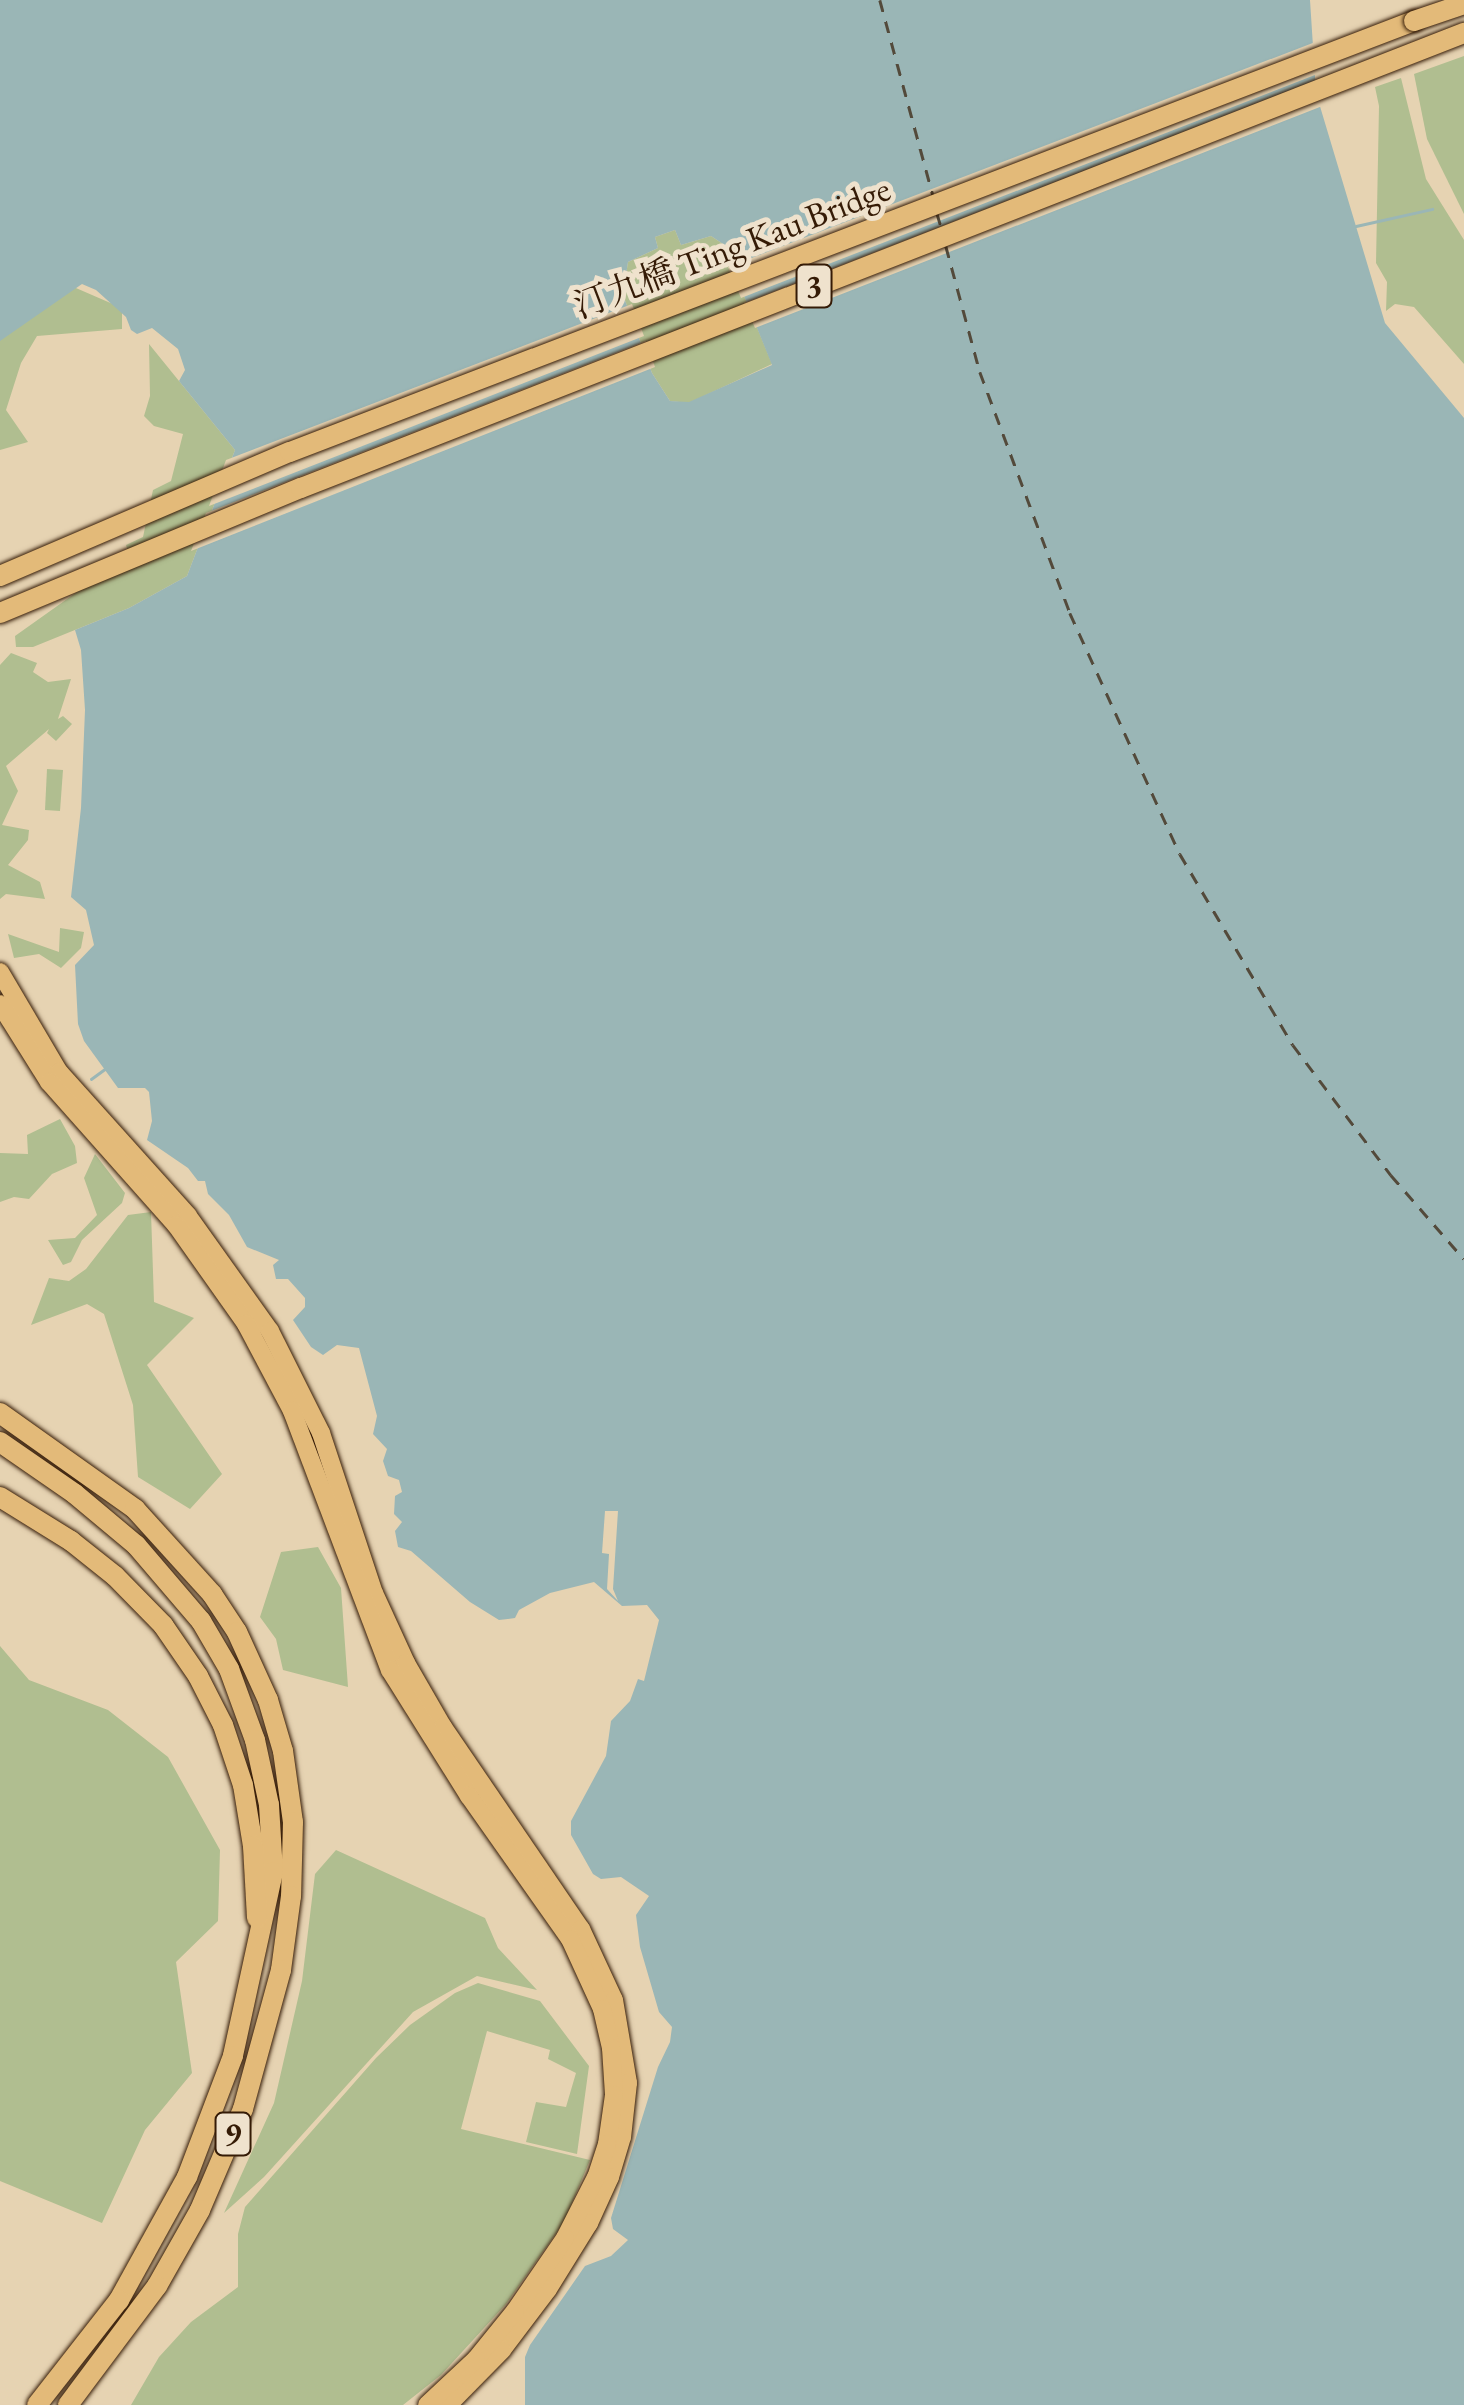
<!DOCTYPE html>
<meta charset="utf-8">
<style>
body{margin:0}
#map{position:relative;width:1464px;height:2405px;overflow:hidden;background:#e6d3b2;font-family:"EB Garamond","Noto Serif TC",serif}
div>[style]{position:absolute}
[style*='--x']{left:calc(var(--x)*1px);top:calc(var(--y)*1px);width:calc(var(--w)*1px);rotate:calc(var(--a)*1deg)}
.green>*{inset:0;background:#b0be90}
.water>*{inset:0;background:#9ab6b6}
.pier>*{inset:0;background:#e6d3b2}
.stream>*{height:2.5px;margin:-1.25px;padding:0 1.25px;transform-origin:1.25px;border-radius:1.25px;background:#9ab6b6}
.ferry>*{height:2.5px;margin-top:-1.25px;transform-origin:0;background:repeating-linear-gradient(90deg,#534a3b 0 12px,transparent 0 22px)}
.roads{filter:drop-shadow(0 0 2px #351b06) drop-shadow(0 0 2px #351b06)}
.primary>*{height:18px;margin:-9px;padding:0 9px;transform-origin:9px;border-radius:9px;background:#e3ba79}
.motorway>*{height:20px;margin:-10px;padding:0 10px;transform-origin:10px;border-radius:10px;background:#e3ba79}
.bridges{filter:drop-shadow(0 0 2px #351b06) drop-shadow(0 0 2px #351b06)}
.motorway-bridge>*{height:20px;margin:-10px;padding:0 10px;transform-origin:10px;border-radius:10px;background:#e3ba79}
span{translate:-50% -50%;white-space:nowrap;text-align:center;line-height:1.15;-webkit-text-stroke:10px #efe2cd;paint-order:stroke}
.shield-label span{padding:2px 8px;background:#efe2cd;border:2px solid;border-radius:8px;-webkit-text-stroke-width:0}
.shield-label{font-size:32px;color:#351b06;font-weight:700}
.street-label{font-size:35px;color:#351b06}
</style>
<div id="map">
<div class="green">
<i style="clip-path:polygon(1464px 56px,1464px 214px,1427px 139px,1414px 74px)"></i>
<i style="clip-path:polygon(1401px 78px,1426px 179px,1464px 240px,1464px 364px,1414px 307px,1395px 304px,1386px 311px,1387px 282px,1376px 263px,1379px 106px,1375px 87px)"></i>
<i style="clip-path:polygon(675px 230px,681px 245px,711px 236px,723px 244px,772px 364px,689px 403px,670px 401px,652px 373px,623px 295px,628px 262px,658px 248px,655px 237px)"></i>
<i style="clip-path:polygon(69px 285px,122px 308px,122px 329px,37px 336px,21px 363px,6px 410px,28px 442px,0 450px,0 337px)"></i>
<i style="clip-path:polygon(149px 344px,235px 450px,187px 576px,129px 608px,33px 647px,16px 647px,15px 636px,129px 555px,126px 545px,143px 537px,153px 490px,171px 481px,183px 434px,154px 426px,144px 416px,150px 396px)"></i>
<i style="clip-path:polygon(11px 653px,37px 663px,33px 672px,48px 682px,71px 679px,58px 719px,63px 716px,72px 724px,56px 741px,47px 733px,49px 729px,6px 766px,18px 791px,2px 825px,29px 830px,28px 840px,8px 865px,40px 882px,45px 899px,6px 894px,0 899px,0 665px)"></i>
<i style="clip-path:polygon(47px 769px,63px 770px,60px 811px,45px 810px)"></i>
<i style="clip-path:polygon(60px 928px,84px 932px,81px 948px,61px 968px,39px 954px,14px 958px,8px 934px,59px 952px)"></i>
<i style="clip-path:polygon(60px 1119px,75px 1146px,77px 1163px,52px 1174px,29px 1199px,14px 1197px,0 1202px,0 1153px,28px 1154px,27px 1135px)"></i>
<i style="clip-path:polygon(95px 1154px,125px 1193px,122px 1203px,82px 1240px,71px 1262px,63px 1265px,48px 1240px,75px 1238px,97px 1215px,84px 1178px)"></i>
<i style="clip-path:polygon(151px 1212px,154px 1302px,194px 1318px,147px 1365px,222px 1474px,190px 1509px,138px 1477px,133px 1405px,104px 1314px,87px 1304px,31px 1325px,49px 1278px,69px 1281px,86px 1269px,128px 1215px)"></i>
<i style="clip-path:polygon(318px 1547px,341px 1588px,348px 1687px,283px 1670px,276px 1639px,260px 1617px,281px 1552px)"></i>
<i style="clip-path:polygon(0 1646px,29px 1680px,108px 1710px,168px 1757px,220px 1850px,218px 1921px,176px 1962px,192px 2073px,145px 2130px,102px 2223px,0 2181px)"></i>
<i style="clip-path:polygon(336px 1850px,485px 1918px,498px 1948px,537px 1990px,477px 1976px,413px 2012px,264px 2177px,224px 2213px,274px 2103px,302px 1981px,315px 1874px)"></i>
<i style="clip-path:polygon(478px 1983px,540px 2001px,589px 2066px,577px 2154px,526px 2142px,536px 2102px,566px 2107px,576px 2073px,548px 2059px,550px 2050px,487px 2031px,461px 2129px,590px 2160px,564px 2222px,506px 2304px,441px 2375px,403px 2405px,131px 2405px,159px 2357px,191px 2322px,238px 2287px,238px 2234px,245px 2207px,376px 2058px,410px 2025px,455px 1993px)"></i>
</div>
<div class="water">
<i style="clip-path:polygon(evenodd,0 0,1310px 0,1316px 93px,1385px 323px,1464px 418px,1464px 2405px,525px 2405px,525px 2357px,530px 2345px,585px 2266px,611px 2256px,628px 2240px,613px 2229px,611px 2218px,658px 2067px,670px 2042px,672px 2027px,659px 2012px,640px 1947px,636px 1915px,649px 1896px,621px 1877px,601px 1879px,593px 1874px,571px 1835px,571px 1821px,606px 1756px,611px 1721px,630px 1701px,638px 1679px,644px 1681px,659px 1620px,647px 1605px,622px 1606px,594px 1582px,550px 1593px,519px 1610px,515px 1618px,499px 1620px,470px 1602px,411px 1551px,398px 1547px,395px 1531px,402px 1522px,394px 1514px,395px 1496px,402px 1492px,399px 1480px,388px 1476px,383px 1461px,387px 1449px,373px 1434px,377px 1416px,359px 1348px,337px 1345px,323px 1355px,311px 1347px,293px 1320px,305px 1307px,305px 1298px,288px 1279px,276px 1279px,273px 1265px,279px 1260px,247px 1247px,229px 1215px,208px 1194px,205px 1181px,198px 1181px,188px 1168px,147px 1140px,152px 1121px,149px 1092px,145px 1088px,118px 1088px,84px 1041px,78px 1024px,75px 965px,94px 945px,86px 910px,71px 897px,81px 808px,85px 710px,81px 650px,75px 630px,129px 608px,187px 576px,235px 450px,179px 381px,185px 370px,178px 349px,152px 328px,137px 334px,131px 330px,126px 317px,96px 290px,82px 284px,0 341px,0 0,675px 230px,681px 245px,711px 236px,723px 244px,772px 365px,689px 402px,670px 401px,652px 373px,623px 295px,628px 262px,658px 248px,655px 237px,675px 230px)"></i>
</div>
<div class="pier">
<i style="clip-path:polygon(1318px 41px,1320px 73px,741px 298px,728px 267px)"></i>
<i style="clip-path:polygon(1320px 79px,1325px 105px,755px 328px,744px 303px)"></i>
<i style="clip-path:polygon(632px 304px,644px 336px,209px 506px,226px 460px)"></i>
<i style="clip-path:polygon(646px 341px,655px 367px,191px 551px,206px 513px)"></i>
<i style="clip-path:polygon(605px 1511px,618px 1511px,613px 1589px,618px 1601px,607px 1589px,609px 1554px,602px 1553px)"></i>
</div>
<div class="stream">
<i style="--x:1356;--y:226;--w:78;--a:-12.6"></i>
<i style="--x:91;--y:1079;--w:19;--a:-36"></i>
</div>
<div class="ferry">
<i style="--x:880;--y:0;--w:202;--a:74.8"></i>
<i style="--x:937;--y:213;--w:17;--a:73"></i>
<i style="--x:946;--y:246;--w:131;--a:74.9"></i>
<i style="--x:980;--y:372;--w:257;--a:69.5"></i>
<i style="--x:1070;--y:613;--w:265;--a:65.5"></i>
<i style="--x:1180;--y:854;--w:222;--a:59.4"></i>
<i style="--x:1293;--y:1045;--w:163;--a:53"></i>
<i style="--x:1391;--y:1175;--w:111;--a:49"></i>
</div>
<div class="roads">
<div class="primary">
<i style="--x:0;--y:972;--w:116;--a:59.5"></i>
<i style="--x:59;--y:1072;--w:193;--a:48.1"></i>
<i style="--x:188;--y:1216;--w:141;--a:54.5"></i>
<i style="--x:270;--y:1331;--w:114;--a:63.4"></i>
<i style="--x:321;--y:1433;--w:169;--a:71.7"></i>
<i style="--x:374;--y:1593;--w:77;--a:65.4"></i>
<i style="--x:406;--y:1663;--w:74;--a:60"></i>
<i style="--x:443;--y:1727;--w:245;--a:55.7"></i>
<i style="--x:581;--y:1929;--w:78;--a:65.1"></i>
<i style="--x:614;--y:2000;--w:84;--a:80.4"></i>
<i style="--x:628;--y:2083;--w:54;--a:96.3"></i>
<i style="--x:622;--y:2137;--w:42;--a:106.7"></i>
<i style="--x:610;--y:2177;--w:51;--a:114.5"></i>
<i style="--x:589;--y:2223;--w:78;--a:121.8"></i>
<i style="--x:548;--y:2289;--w:76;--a:127"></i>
<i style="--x:502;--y:2350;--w:77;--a:134.5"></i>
<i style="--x:0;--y:1004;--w:92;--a:57.9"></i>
<i style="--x:49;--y:1082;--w:191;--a:48.4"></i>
<i style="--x:176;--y:1225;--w:121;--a:54.7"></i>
<i style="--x:246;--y:1324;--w:98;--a:62.1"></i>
<i style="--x:292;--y:1411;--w:277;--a:69.3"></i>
<i style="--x:390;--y:1670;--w:149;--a:57.9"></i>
<i style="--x:469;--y:1796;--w:175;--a:54.8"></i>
<i style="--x:570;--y:1939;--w:77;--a:65.4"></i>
<i style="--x:602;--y:2009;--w:40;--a:77"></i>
<i style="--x:611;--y:2048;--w:47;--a:86.3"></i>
<i style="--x:614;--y:2095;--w:49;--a:98.1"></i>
<i style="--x:607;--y:2144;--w:35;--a:108"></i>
<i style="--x:596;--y:2177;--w:68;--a:116.9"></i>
<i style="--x:565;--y:2238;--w:88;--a:124.4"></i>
<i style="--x:515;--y:2311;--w:62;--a:129.1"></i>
<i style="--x:476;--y:2359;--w:67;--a:136.8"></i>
</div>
<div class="motorway">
<i style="--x:0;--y:576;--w:315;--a:-23.2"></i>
<i style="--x:290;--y:452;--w:1204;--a:-20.98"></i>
<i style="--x:0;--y:613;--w:326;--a:-22.6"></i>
<i style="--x:301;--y:488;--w:1249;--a:-21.37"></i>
<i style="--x:0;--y:1413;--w:166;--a:35.4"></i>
<i style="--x:135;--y:1509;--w:115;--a:47.8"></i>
<i style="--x:212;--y:1594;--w:45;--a:56.7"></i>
<i style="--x:237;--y:1632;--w:75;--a:65.5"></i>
<i style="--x:268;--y:1700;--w:53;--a:73.6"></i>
<i style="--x:283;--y:1751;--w:72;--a:82"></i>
<i style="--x:293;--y:1822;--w:74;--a:91.5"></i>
<i style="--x:291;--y:1896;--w:75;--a:97.7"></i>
<i style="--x:281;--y:1970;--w:144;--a:105.3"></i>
<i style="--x:243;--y:2109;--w:110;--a:113.1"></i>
<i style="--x:200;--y:2210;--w:87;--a:119.5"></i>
<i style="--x:157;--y:2286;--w:149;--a:126.8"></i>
<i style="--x:0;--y:1442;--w:91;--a:34.7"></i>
<i style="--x:75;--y:1494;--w:80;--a:39.9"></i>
<i style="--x:136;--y:1545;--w:100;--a:49.5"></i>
<i style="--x:201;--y:1621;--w:56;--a:59.7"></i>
<i style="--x:229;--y:1669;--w:76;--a:69.9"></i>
<i style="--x:255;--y:1740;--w:66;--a:77.8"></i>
<i style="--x:269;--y:1805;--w:67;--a:86.6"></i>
<i style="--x:273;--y:1872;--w:188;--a:102.3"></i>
<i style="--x:233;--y:2056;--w:129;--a:110.8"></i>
<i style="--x:187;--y:2177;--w:141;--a:118.9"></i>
<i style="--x:119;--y:2300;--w:133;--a:128"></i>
<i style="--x:0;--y:1497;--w:84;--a:31.8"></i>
<i style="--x:71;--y:1541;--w:56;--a:38.5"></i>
<i style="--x:115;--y:1576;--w:69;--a:45.6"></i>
<i style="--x:163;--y:1625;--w:62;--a:55.5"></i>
<i style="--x:198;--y:1676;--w:55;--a:63"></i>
<i style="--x:223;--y:1725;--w:63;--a:71.6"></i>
<i style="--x:243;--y:1785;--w:62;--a:80.7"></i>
<i style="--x:253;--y:1846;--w:72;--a:86.8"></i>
</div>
</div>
<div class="bridges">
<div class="motorway-bridge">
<i style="--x:1414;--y:21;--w:53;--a:-18.8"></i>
</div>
</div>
<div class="shield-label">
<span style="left:814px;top:286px">3</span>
<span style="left:233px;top:2134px">9</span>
</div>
<div class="street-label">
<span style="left:732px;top:247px;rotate:-21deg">汀九橋 Ting Kau Bridge</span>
</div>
</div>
